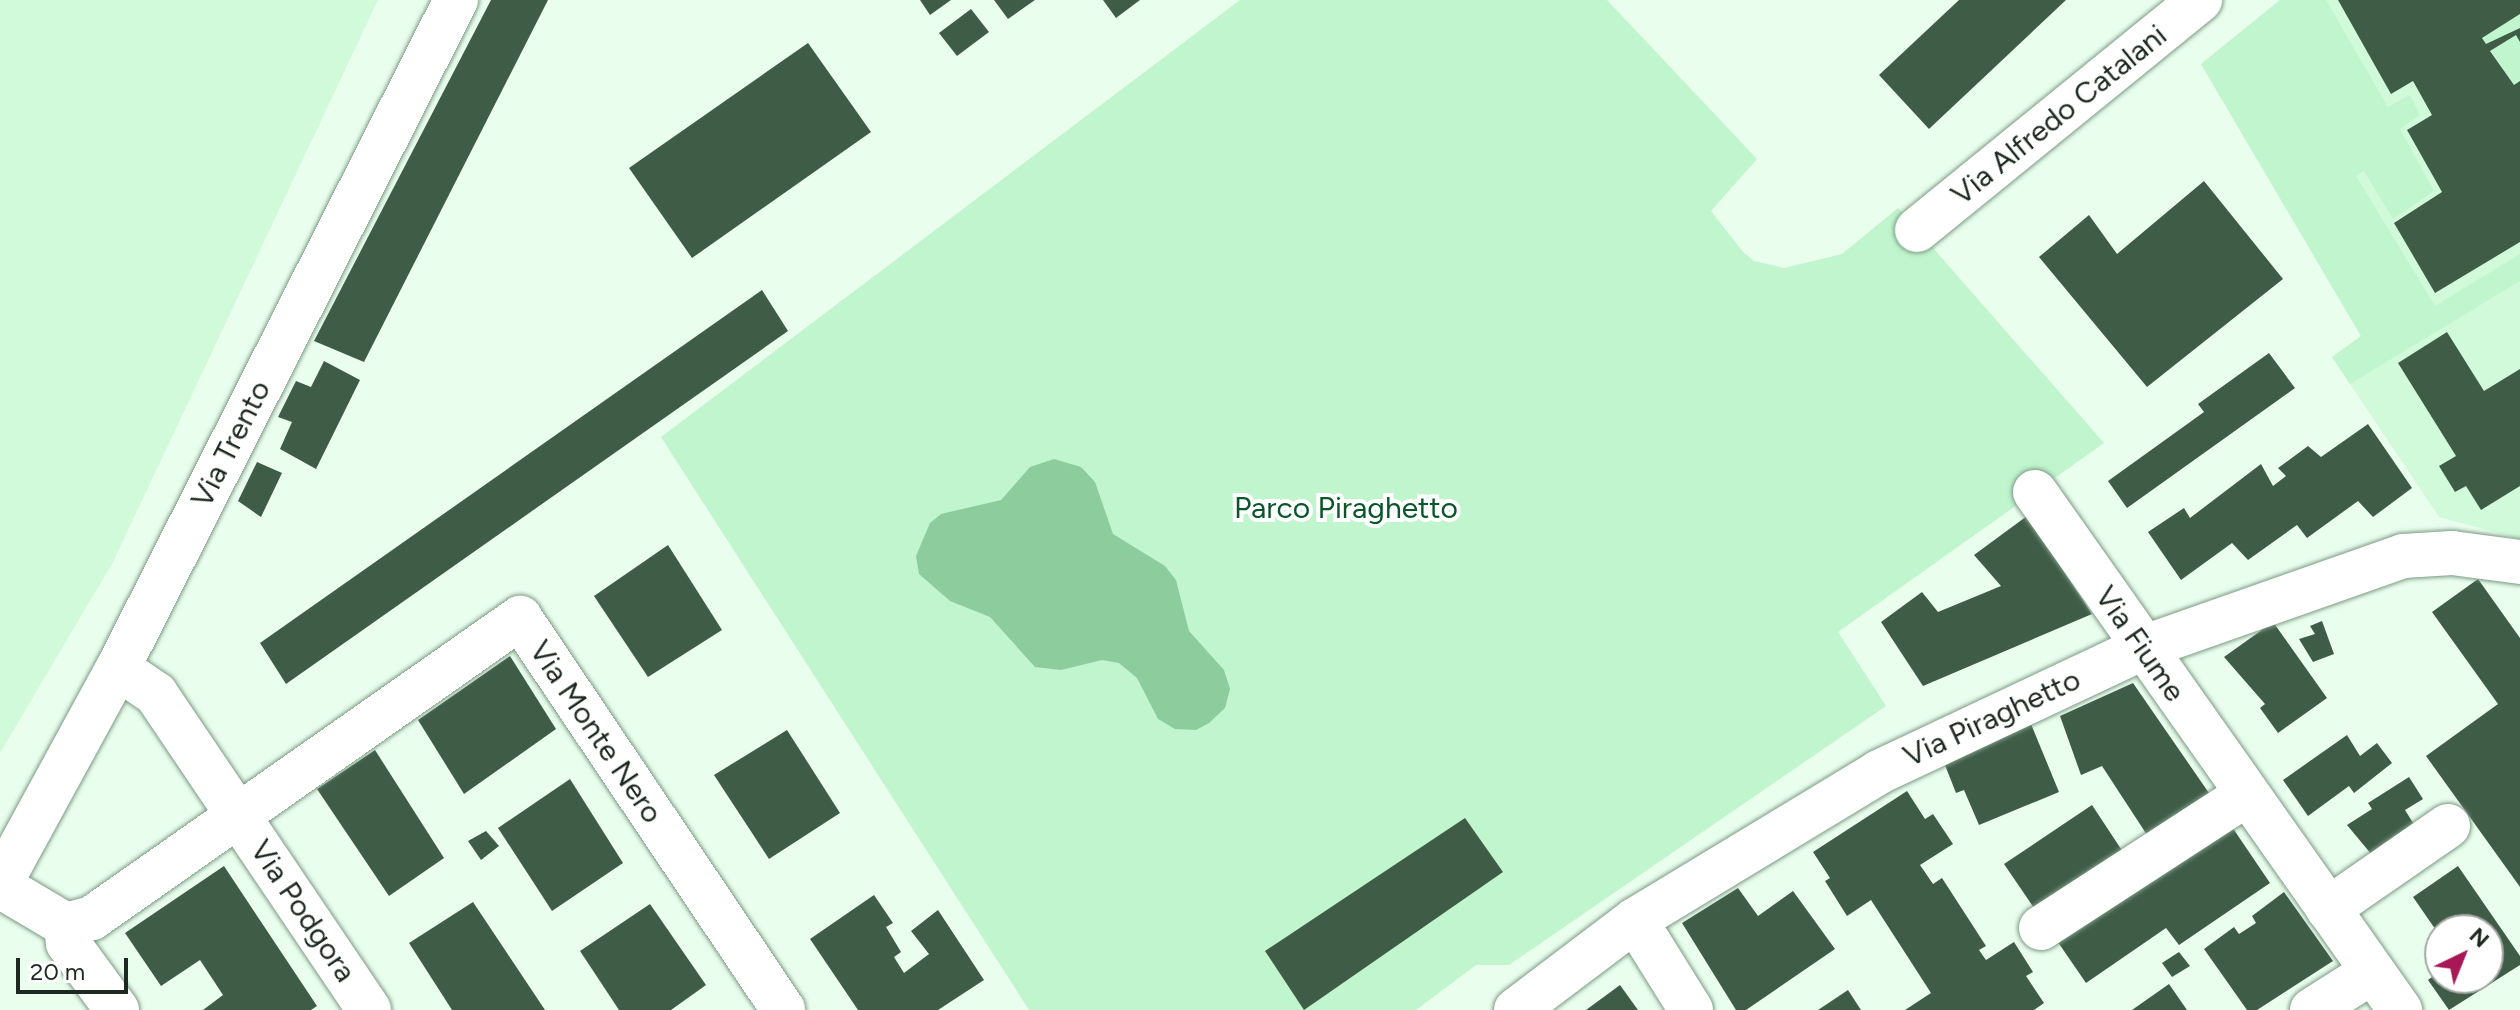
<!DOCTYPE html>
<style>
body{margin:0}
#map{position:relative;width:2520px;height:1010px;overflow:hidden;background:#eafeee;font-family:Figtree,sans-serif}
div>[style]{position:absolute}
[style*='--x']{left:calc(var(--x)*1px);top:calc(var(--y)*1px);width:calc(var(--w)*1px);rotate:calc(var(--a)*1deg)}
.built>*{inset:0;background:#d1fadb}
.green>*{inset:0;background:#c0f5cd}
.water>*{inset:0;background:#8ccc9d}
.building>*{inset:0;background:#3f5c47}
.roads{filter:drop-shadow(0 0 2px #7b9a83) drop-shadow(0 0 2px #7b9a83)}
.minor>*{height:44px;margin:-22px;padding:0 22px;transform-origin:22px;border-radius:22px;background:#fff}
span{translate:-50% -50%;white-space:nowrap;text-align:center;line-height:1.15;-webkit-text-stroke:8px #fff;paint-order:stroke}
.street-label{font-size:30px;color:#1d2920}
.park-label{font-size:30px;color:#0a562b}
.north{position:absolute;left:2424px;top:914px;width:80px;height:80px;box-sizing:border-box;background:#fff;border:2px solid #a5a9a6;border-radius:50%;rotate:43deg;font-size:22px;font-weight:700;line-height:32px;text-align:center;color:#1d2920}
.north::after{content:'';display:block;margin:auto;width:28px;height:36px;background:#a81856;clip-path:polygon(50% 0,100% 100%,50% 72%,0 100%)}
.scale{position:absolute;left:16px;top:958px;width:112px;height:36px;box-sizing:border-box;border:4px solid #1d2920;border-top:0;padding-left:10px;font-size:24px;line-height:28px;white-space:nowrap;color:#1d2920;-webkit-text-stroke:6px #fff;paint-order:stroke}
</style>
<div id="map">
<div class="built">
<i style="clip-path:polygon(0 0,378px 0,113px 562px,0 753px)"></i>
<i style="clip-path:polygon(2280px 0,2520px 0,2520px 539px,2439px 517px,2332px 357px,2361px 336px,2201px 64px)"></i>
</div>
<div class="green">
<i style="clip-path:polygon(1240px 0,1607px 0,1757px 159px,1711px 211px,1743px 252px,1754px 261px,1784px 268px,1842px 254px,1898px 208px,2104px 443px,1838px 632px,1886px 706px,1509px 965px,1476px 965px,1416px 1010px,1029px 1010px,661px 437px)"></i>
<i style="clip-path:polygon(2280px 0,2326px 0,2388px 107px,2410px 95px,2420px 115px,2400px 129px,2434px 191px,2393px 219px,2364px 171px,2356px 176px,2435px 306px,2520px 254px,2520px 281px,2350px 384px,2332px 357px,2361px 336px,2201px 64px)"></i>
<i style="clip-path:polygon(2520px 14px,2520px 81px,2514px 85px,2482px 38px)"></i>
</div>
<div class="water">
<i style="clip-path:polygon(1054px 459px,1081px 467px,1095px 482px,1113px 534px,1165px 566px,1176px 580px,1189px 631px,1224px 670px,1230px 689px,1225px 708px,1209px 723px,1196px 730px,1175px 729px,1158px 719px,1137px 678px,1119px 663px,1102px 660px,1061px 670px,1035px 667px,990px 617px,950px 601px,919px 574px,916px 556px,930px 523px,941px 514px,1001px 500px,1030px 467px)"></i>
</div>
<div class="building">
<i style="clip-path:polygon(491px 0,548px 0,364px 362px,314px 341px)"></i>
<i style="clip-path:polygon(920px 0,951px 0,930px 15px)"></i>
<i style="clip-path:polygon(994px 0,1035px 0,1008px 19px)"></i>
<i style="clip-path:polygon(1103px 0,1140px 0,1116px 18px)"></i>
<i style="clip-path:polygon(1959px 0,2066px 0,1929px 129px,1879px 75px)"></i>
<i style="clip-path:polygon(2338px 0,2520px 0,2520px 14px,2482px 38px,2486px 44px,2520px 28px,2520px 42px,2516px 35px,2490px 51px,2514px 85px,2520px 81px,2520px 242px,2435px 293px,2394px 223px,2442px 192px,2407px 130px,2432px 115px,2413px 81px,2391px 94px)"></i>
<i style="clip-path:polygon(971px 9px,989px 32px,957px 56px,939px 33px)"></i>
<i style="clip-path:polygon(808px 43px,871px 132px,692px 258px,629px 168px)"></i>
<i style="clip-path:polygon(2204px 181px,2283px 279px,2147px 387px,2039px 257px,2089px 215px,2117px 254px)"></i>
<i style="clip-path:polygon(762px 290px,788px 331px,286px 684px,260px 643px)"></i>
<i style="clip-path:polygon(2447px 332px,2484px 391px,2520px 369px,2520px 486px,2481px 510px,2466px 486px,2455px 492px,2439px 466px,2456px 456px,2398px 363px)"></i>
<i style="clip-path:polygon(2269px 353px,2295px 388px,2127px 508px,2108px 481px,2204px 412px,2198px 404px)"></i>
<i style="clip-path:polygon(324px 361px,360px 380px,316px 469px,280px 449px,292px 422px,278px 417px,296px 381px,311px 387px)"></i>
<i style="clip-path:polygon(2368px 424px,2412px 488px,2373px 517px,2358px 501px,2307px 538px,2297px 525px,2248px 560px,2232px 543px,2181px 580px,2148px 532px,2184px 508px,2190px 518px,2261px 464px,2273px 486px,2286px 476px,2278px 468px,2308px 446px,2321px 457px)"></i>
<i style="clip-path:polygon(257px 462px,282px 473px,261px 517px,238px 501px)"></i>
<i style="clip-path:polygon(2027px 516px,2092px 614px,1923px 686px,1881px 622px,1922px 592px,1938px 612px,2001px 586px,1974px 555px)"></i>
<i style="clip-path:polygon(668px 545px,722px 630px,648px 677px,594px 596px)"></i>
<i style="clip-path:polygon(2478px 579px,2520px 638px,2520px 887px,2426px 756px,2498px 704px,2432px 612px)"></i>
<i style="clip-path:polygon(2322px 621px,2334px 654px,2313px 662px,2299px 639px,2315px 634px,2310px 626px)"></i>
<i style="clip-path:polygon(2273px 622px,2327px 698px,2278px 733px,2260px 708px,2265px 704px,2224px 657px)"></i>
<i style="clip-path:polygon(510px 656px,556px 729px,464px 794px,418px 720px)"></i>
<i style="clip-path:polygon(2133px 683px,2211px 796px,2149px 838px,2102px 766px,2081px 775px,2060px 716px)"></i>
<i style="clip-path:polygon(2031px 724px,2059px 792px,1979px 825px,1964px 790px,1956px 793px,1943px 760px)"></i>
<i style="clip-path:polygon(787px 730px,840px 813px,769px 859px,714px 775px)"></i>
<i style="clip-path:polygon(2347px 735px,2360px 756px,2377px 743px,2392px 763px,2354px 793px,2349px 786px,2308px 816px,2283px 780px)"></i>
<i style="clip-path:polygon(375px 750px,444px 858px,389px 896px,317px 789px)"></i>
<i style="clip-path:polygon(2409px 777px,2423px 799px,2405px 810px,2420px 834px,2377px 861px,2347px 825px,2372px 809px,2368px 803px)"></i>
<i style="clip-path:polygon(570px 779px,623px 863px,552px 911px,498px 828px)"></i>
<i style="clip-path:polygon(1907px 791px,1925px 819px,1933px 814px,1953px 844px,1920px 865px,1933px 884px,1942px 878px,1986px 946px,1979px 950px,1986px 960px,2014px 942px,2033px 972px,2026px 976px,2044px 1003px,2034px 1010px,1905px 1010px,1931px 993px,1871px 900px,1847px 916px,1825px 881px,1830px 878px,1813px 852px)"></i>
<i style="clip-path:polygon(2092px 805px,2123px 852px,2036px 911px,2004px 864px)"></i>
<i style="clip-path:polygon(1465px 818px,1503px 872px,1304px 1010px,1265px 951px)"></i>
<i style="clip-path:polygon(2228px 821px,2270px 883px,2179px 945px,2166px 928px,2086px 983px,2053px 935px)"></i>
<i style="clip-path:polygon(486px 831px,499px 846px,481px 860px,468px 841px)"></i>
<i style="clip-path:polygon(224px 866px,317px 1006px,311px 1010px,203px 1010px,223px 995px,200px 960px,161px 986px,125px 933px)"></i>
<i style="clip-path:polygon(2458px 866px,2520px 956px,2520px 965px,2449px 1010px,2428px 980px,2440px 971px,2440px 978px,2488px 978px,2488px 930px,2440px 930px,2440px 936px,2413px 897px)"></i>
<i style="clip-path:polygon(1738px 888px,1758px 916px,1793px 891px,1835px 949px,1746px 1010px,1736px 1010px,1682px 923px)"></i>
<i style="clip-path:polygon(2284px 892px,2333px 961px,2257px 1010px,2247px 1010px,2204px 949px,2234px 927px,2239px 934px,2256px 923px,2252px 916px)"></i>
<i style="clip-path:polygon(874px 895px,893px 923px,886px 927px,901px 952px,894px 957px,904px 973px,929px 954px,911px 931px,938px 910px,984px 980px,938px 1010px,858px 1010px,810px 939px)"></i>
<i style="clip-path:polygon(473px 902px,545px 1010px,452px 1010px,409px 943px)"></i>
<i style="clip-path:polygon(650px 904px,706px 985px,671px 1010px,619px 1010px,580px 951px)"></i>
<i style="clip-path:polygon(2179px 952px,2190px 966px,2172px 977px,2162px 963px)"></i>
<i style="clip-path:polygon(2169px 984px,2187px 1010px,2132px 1010px)"></i>
<i style="clip-path:polygon(1620px 985px,1638px 1010px,1586px 1010px)"></i>
<i style="clip-path:polygon(1848px 990px,1861px 1010px,1818px 1010px)"></i>
</div>
<div class="roads">
<div class="minor">
<i style="--x:1917;--y:230;--w:365;--a:-39.1"></i>
<i style="--x:2035;--y:492;--w:634;--a:54.83"></i>
<i style="--x:118;--y:668;--w:46;--a:34.4"></i>
<i style="--x:156;--y:694;--w:381;--a:56"></i>
<i style="--x:0;--y:884;--w:246;--a:-61.4"></i>
<i style="--x:118;--y:668;--w:749;--a:-63.16"></i>
<i style="--x:0;--y:886;--w:77;--a:30.6"></i>
<i style="--x:2328;--y:909;--w:146;--a:-34.7"></i>
<i style="--x:1635;--y:920;--w:106;--a:58.1"></i>
<i style="--x:66;--y:925;--w:27;--a:-15"></i>
<i style="--x:92;--y:918;--w:523;--a:-35.03"></i>
<i style="--x:520;--y:618;--w:472;--a:56.1"></i>
<i style="--x:66;--y:925;--w:18;--a:84"></i>
<i style="--x:68;--y:943;--w:83;--a:53.8"></i>
<i style="--x:2041;--y:928;--w:244;--a:-33"></i>
<i style="--x:1516;--y:1010;--w:149;--a:-37.1"></i>
<i style="--x:1635;--y:920;--w:285;--a:-31.2"></i>
<i style="--x:1879;--y:772;--w:291;--a:-25.2"></i>
<i style="--x:2142;--y:648;--w:277;--a:-19.4"></i>
<i style="--x:2403;--y:556;--w:49;--a:-3.5"></i>
<i style="--x:2452;--y:553;--w:69;--a:7.5"></i>
<i style="--x:2312;--y:1010;--w:71;--a:-32.3"></i>
</div>
</div>
<div class="street-label">
<span style="left:2059px;top:115px;rotate:-39deg">Via Alfredo Catalani</span>
<span style="left:231px;top:444px;rotate:-63deg">Via Trento</span>
<span style="left:2140px;top:644px;rotate:55deg">Via Fiume</span>
<span style="left:1992px;top:718px;rotate:-25deg">Via Piraghetto</span>
<span style="left:596px;top:732px;rotate:56deg">Via Monte Nero</span>
<span style="left:303px;top:911px;rotate:56deg">Via Podgora</span>
</div>
<div class="park-label">
<span style="left:1346px;top:508px">Parco Piraghetto</span>
</div>
<div class="north">N</div>
<div class="scale">20 m</div>
</div>
